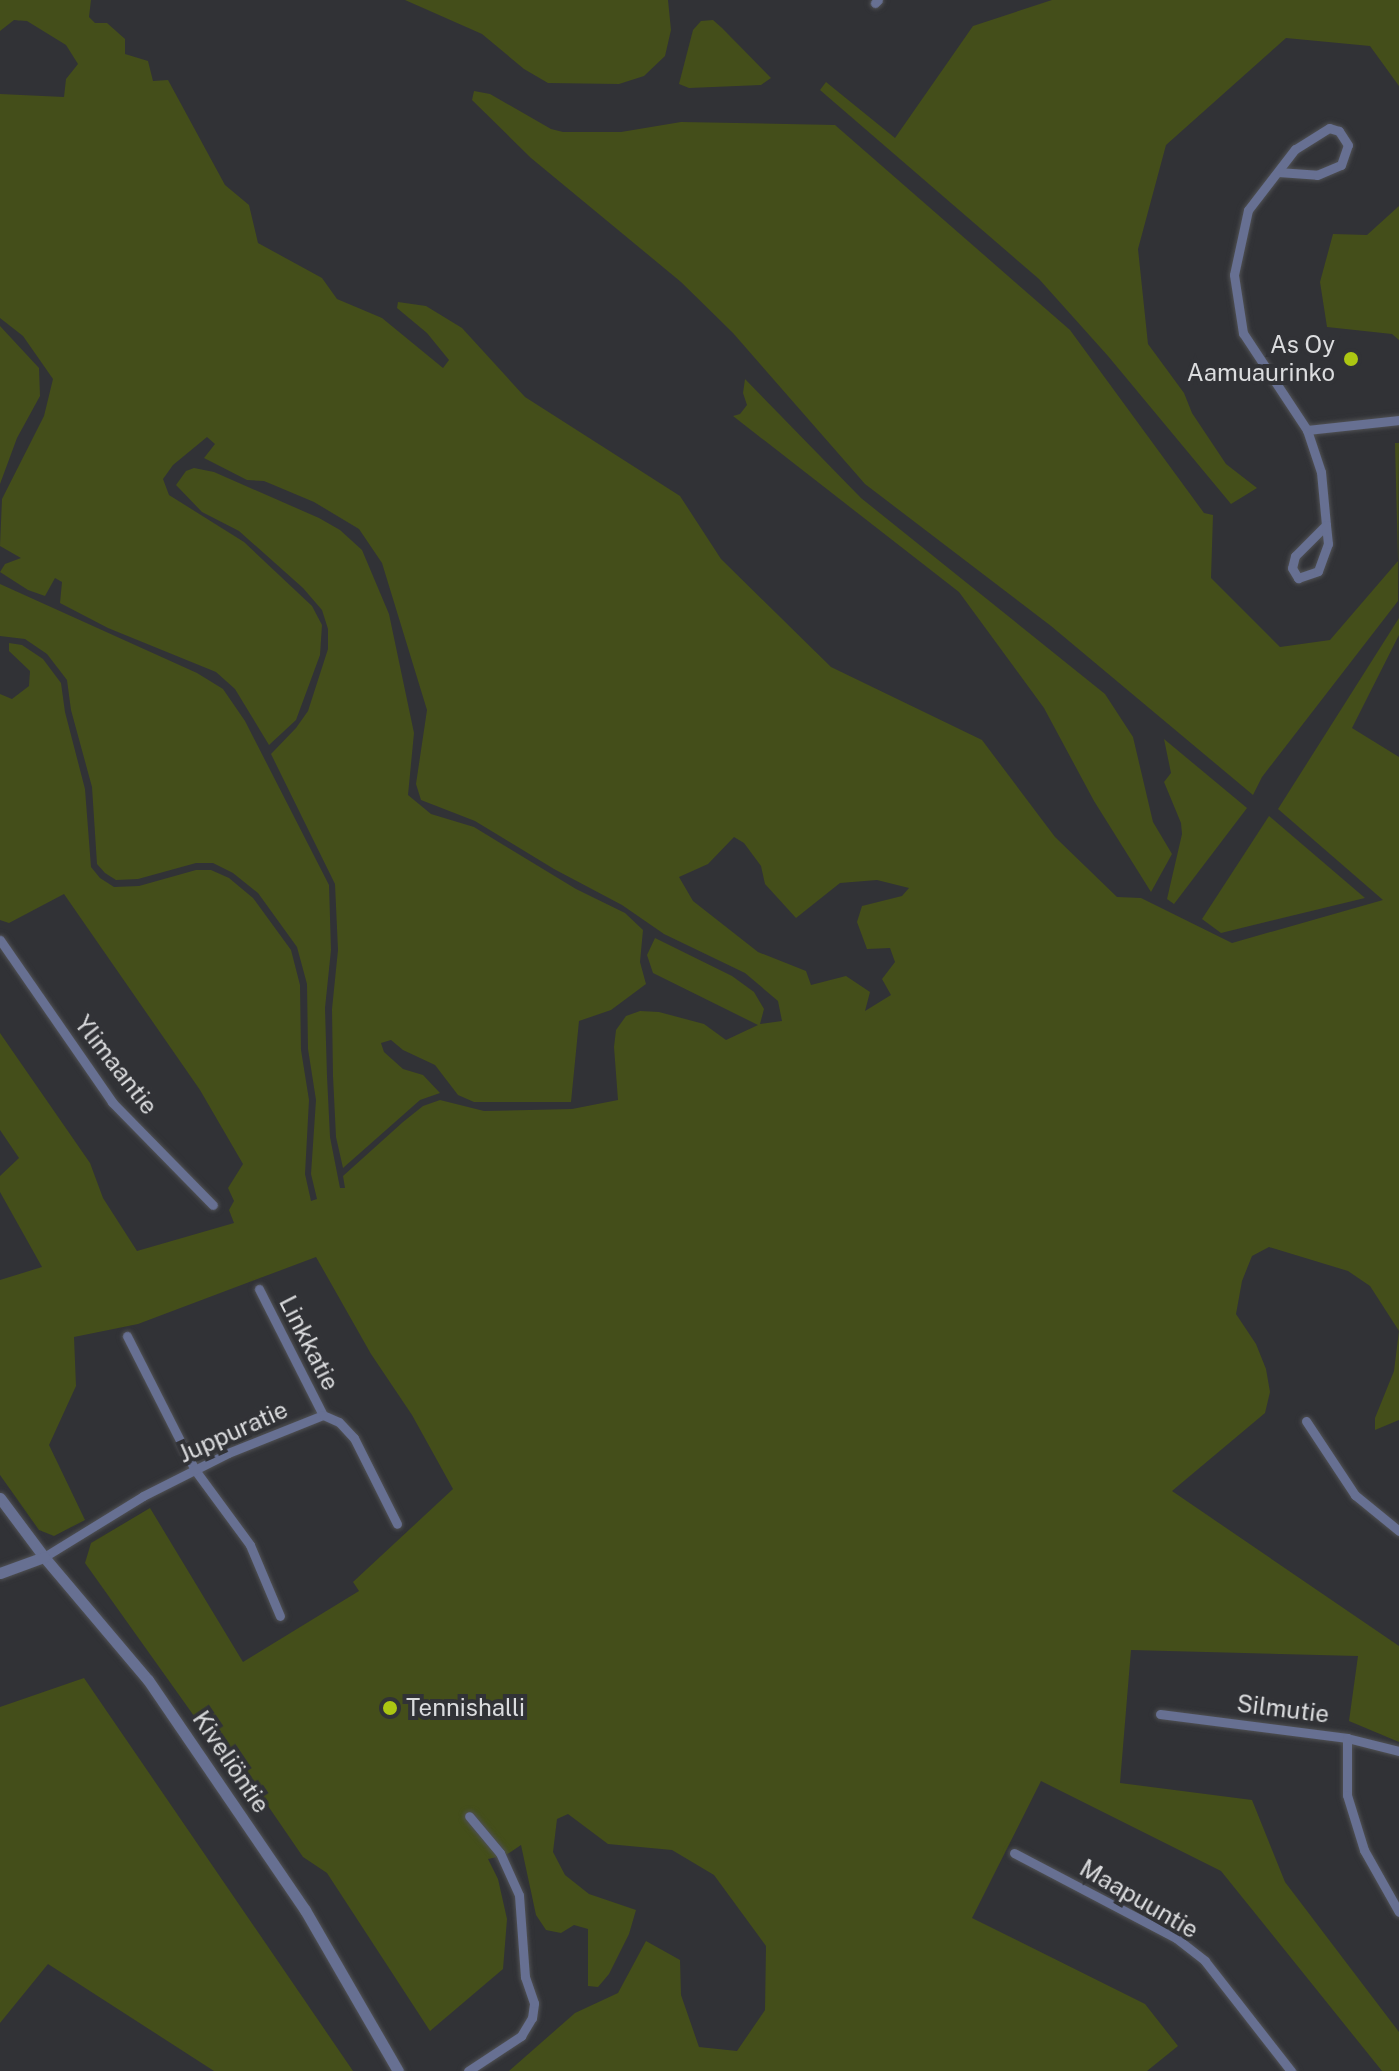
<!DOCTYPE html>
<meta charset="utf-8">
<style>
body{margin:0}
#map{position:relative;width:1399px;height:2071px;overflow:hidden;background:#313236;font-family:"Public Sans",sans-serif}
div>[style]{position:absolute}
[style*='--x']{left:calc(var(--x)*1px);top:calc(var(--y)*1px);width:calc(var(--w)*1px);rotate:calc(var(--a)*1deg)}
.green>*{inset:0;background:#444e1a}
.roads{filter:drop-shadow(0 0 2px #505154) drop-shadow(0 0 2px #505154)}
.minor>*{height:9px;margin:-4.5px;padding:0 4.5px;transform-origin:4.5px;border-radius:4.5px;background:#677092}
.tertiary>*{height:11px;margin:-5.5px;padding:0 5.5px;transform-origin:5.5px;border-radius:5.5px;background:#677092}
.dots>*{width:22px;height:22px;translate:-50% -50%;box-sizing:border-box;border:4px solid #313236;border-radius:50%}
span{translate:-50% -50%;white-space:nowrap;text-align:center;line-height:1.15;-webkit-text-stroke:8px #313236;paint-order:stroke}
.poi-label{font-size:24px;color:#dbdcde}
.right{translate:-100% -50%;text-align:right}
.left{translate:0 -50%;text-align:left}
.street-label{font-size:24px;color:#dbdcde}
</style>
<div id="map">
<div class="green">
<i style="clip-path:polygon(evenodd,0 0,91px 0,89px 17px,95px 23px,107px 23px,125px 39px,125px 54px,148px 61px,153px 81px,168px 80px,225px 185px,249px 205px,258px 243px,322px 278px,337px 299px,382px 318px,443px 368px,449px 360px,427px 333px,397px 308px,398px 302px,426px 306px,462px 328px,525px 397px,680px 496px,721px 559px,831px 667px,982px 740px,1055px 837px,1117px 897px,1141px 898px,1232px 943px,1383px 900px,1278px 809px,1399px 618px,1399px 635px,1352px 728px,1399px 757px,1399px 1420px,1375px 1430px,1375px 1418px,1394px 1371px,1399px 1331px,1370px 1286px,1348px 1271px,1269px 1247px,1252px 1256px,1242px 1281px,1236px 1314px,1256px 1344px,1266px 1369px,1270px 1392px,1265px 1413px,1172px 1491px,1399px 1646px,1399px 1742px,1349px 1721px,1358px 1656px,1131px 1650px,1120px 1783px,1252px 1800px,1285px 1882px,1399px 2032px,1399px 2071px,1382px 2071px,1221px 1871px,1041px 1781px,972px 1918px,1145px 2004px,1178px 2046px,1147px 2071px,509px 2071px,575px 2013px,618px 1993px,646px 1941px,680px 1960px,681px 1995px,699px 2047px,737px 2051px,765px 2010px,766px 1946px,714px 1875px,672px 1850px,608px 1844px,568px 1814px,557px 1819px,553px 1852px,565px 1875px,589px 1894px,636px 1910px,629px 1934px,609px 1974px,598px 1987px,588px 1986px,588px 1929px,574px 1925px,561px 1933px,546px 1930px,536px 1915px,521px 1845px,506px 1855px,488px 1859px,498px 1879px,507px 1919px,503px 1969px,430px 2031px,327px 1873px,303px 1857px,242px 1768px,209px 1737px,85px 1563px,91px 1543px,150px 1508px,243px 1662px,359px 1591px,353px 1582px,453px 1489px,412px 1415px,371px 1354px,316px 1257px,138px 1324px,74px 1337px,76px 1386px,49px 1445px,85px 1520px,54px 1536px,39px 1530px,0 1475px,0 1280px,42px 1267px,0 1192px,0 1176px,19px 1158px,0 1130px,0 1033px,90px 1163px,103px 1198px,137px 1251px,234px 1223px,229px 1210px,234px 1201px,228px 1188px,243px 1164px,200px 1090px,64px 894px,9px 923px,0 920px,0 694px,12px 699px,29px 686px,30px 671px,9px 651px,9px 643px,22px 645px,43px 659px,61px 683px,65px 712px,85px 789px,91px 867px,100px 878px,114px 887px,139px 886px,196px 870px,211px 870px,229px 878px,253px 898px,291px 950px,300px 985px,301px 1050px,309px 1100px,305px 1174px,311px 1201px,317px 1199px,311px 1174px,316px 1100px,308px 1049px,307px 984px,297px 947px,258px 893px,233px 873px,213px 863px,196px 863px,138px 879px,116px 880px,105px 873px,97px 864px,92px 787px,71px 710px,67px 680px,47px 654px,25px 639px,0 636px,0 584px,197px 673px,223px 689px,245px 721px,329px 885px,331px 950px,325px 1008px,327px 1076px,330px 1137px,340px 1188px,345px 1188px,343px 1176px,403px 1122px,423px 1106px,440px 1100px,484px 1111px,572px 1109px,618px 1100px,614px 1047px,616px 1030px,626px 1016px,640px 1011px,659px 1012px,704px 1024px,726px 1040px,758px 1025px,653px 973px,647px 955px,655px 938px,732px 976px,754px 992px,764px 1009px,760px 1024px,782px 1021px,778px 1001px,745px 973px,664px 934px,622px 905px,554px 869px,475px 821px,421px 800px,416px 784px,427px 710px,382px 563px,359px 529px,314px 502px,264px 481px,247px 480px,204px 458px,215px 444px,207px 437px,173px 465px,163px 479px,169px 495px,244px 542px,312px 606px,322px 625px,320px 655px,296px 720px,269px 745px,235px 689px,216px 672px,108px 628px,60px 603px,62px 582px,55px 578px,45px 596px,28px 590px,0 572px,5px 564px,21px 558px,0 546px,2px 499px,44px 416px,53px 379px,23px 336px,0 318px,0 94px,64px 97px,66px 79px,78px 64px,66px 45px,27px 21px,14px 20px,0 31px,0 0,734px 837px,744px 843px,761px 866px,765px 884px,796px 918px,840px 883px,877px 880px,909px 888px,902px 896px,862px 906px,857px 922px,867px 949px,890px 948px,895px 962px,882px 979px,891px 995px,865px 1011px,870px 992px,846px 976px,811px 985px,806px 971px,758px 952px,693px 901px,679px 877px,708px 864px,734px 837px)"></i>
<i style="clip-path:polygon(405px 0,668px 0,671px 30px,665px 56px,644px 76px,619px 84px,548px 83px,524px 69px,482px 34px)"></i>
<i style="clip-path:polygon(1052px 0,1399px 0,1399px 86px,1370px 46px,1286px 38px,1166px 145px,1138px 249px,1148px 344px,1184px 393px,1192px 413px,1226px 464px,1257px 488px,1231px 504px,1108px 356px,1039px 279px,820px 90px,826px 82px,895px 138px,973px 26px)"></i>
<i style="clip-path:polygon(713px 20px,722px 28px,771px 78px,761px 85px,689px 88px,679px 84px,693px 30px,701px 21px)"></i>
<i style="clip-path:polygon(474px 91px,490px 94px,551px 129px,563px 132px,621px 132px,681px 122px,835px 125px,1070px 330px,1204px 513px,1213px 515px,1211px 578px,1280px 647px,1330px 640px,1398px 561px,1395px 443px,1399px 443px,1398px 601px,1262px 777px,1253px 795px,1051px 626px,865px 484px,733px 333px,681px 282px,531px 158px,472px 100px)"></i>
<i style="clip-path:polygon(1399px 206px,1399px 340px,1392px 334px,1327px 327px,1320px 282px,1333px 234px,1367px 235px)"></i>
<i style="clip-path:polygon(0 326px,39px 368px,40px 396px,17px 438px,0 484px)"></i>
<i style="clip-path:polygon(745px 379px,861px 498px,1105px 694px,1133px 737px,1153px 822px,1172px 854px,1151px 892px,1094px 801px,1044px 708px,959px 592px,733px 416px,740px 414px,747px 405px,743px 393px)"></i>
<i style="clip-path:polygon(194px 468px,214px 472px,319px 518px,340px 530px,362px 550px,389px 614px,414px 733px,408px 795px,431px 814px,474px 827px,576px 889px,625px 913px,643px 930px,640px 962px,646px 984px,611px 1010px,579px 1021px,571px 1102px,474px 1102px,458px 1095px,435px 1065px,403px 1050px,391px 1040px,381px 1043px,384px 1052px,403px 1069px,423px 1075px,440px 1093px,420px 1100px,343px 1168px,336px 1137px,333px 1076px,332px 1009px,338px 950px,335px 884px,271px 754px,296px 728px,308px 711px,328px 649px,328px 629px,322px 610px,303px 588px,239px 531px,202px 512px,176px 485px,186px 471px)"></i>
<i style="clip-path:polygon(1164px 739px,1247px 808px,1174px 904px,1167px 899px,1182px 834px,1181px 823px,1164px 782px,1171px 773px)"></i>
<i style="clip-path:polygon(1269px 816px,1365px 898px,1221px 933px,1202px 919px)"></i>
<i style="clip-path:polygon(84px 1678px,353px 2071px,214px 2071px,48px 1964px,0 2023px,0 1707px)"></i>
</div>
<div class="roads">
<div class="minor">
<i style="--x:875;--y:3;--w:4;--a:-45"></i>
<i style="--x:1278;--y:172;--w:39;--a:4"></i>
<i style="--x:1317;--y:175;--w:26;--a:-23"></i>
<i style="--x:1341;--y:165;--w:21;--a:-71"></i>
<i style="--x:1348;--y:145;--w:17;--a:-123"></i>
<i style="--x:1339;--y:131;--w:10;--a:-163"></i>
<i style="--x:1329;--y:128;--w:40;--a:148"></i>
<i style="--x:1295;--y:149;--w:77;--a:127.6"></i>
<i style="--x:1248;--y:210;--w:66;--a:102.2"></i>
<i style="--x:1234;--y:275;--w:59;--a:81.2"></i>
<i style="--x:1243;--y:333;--w:116;--a:56.6"></i>
<i style="--x:1307;--y:430;--w:44;--a:71.6"></i>
<i style="--x:1321;--y:472;--w:53;--a:84.6"></i>
<i style="--x:1326;--y:525;--w:44;--a:135"></i>
<i style="--x:1295;--y:556;--w:12;--a:104"></i>
<i style="--x:1292;--y:568;--w:12;--a:59"></i>
<i style="--x:1298;--y:578;--w:21;--a:-19"></i>
<i style="--x:1318;--y:571;--w:29;--a:-70"></i>
<i style="--x:1328;--y:544;--w:19;--a:-96"></i>
<i style="--x:1307;--y:430;--w:93;--a:-6.2"></i>
<i style="--x:0;--y:940;--w:197;--a:55.3"></i>
<i style="--x:112;--y:1102;--w:144;--a:45.6"></i>
<i style="--x:259;--y:1289;--w:141;--a:63.1"></i>
<i style="--x:127;--y:1336;--w:150;--a:63.1"></i>
<i style="--x:195;--y:1470;--w:93;--a:53.7"></i>
<i style="--x:250;--y:1545;--w:77;--a:67.1"></i>
<i style="--x:1306;--y:1421;--w:89;--a:56.5"></i>
<i style="--x:1355;--y:1495;--w:57;--a:39.3"></i>
<i style="--x:44;--y:1557;--w:116;--a:-31.6"></i>
<i style="--x:143;--y:1496;--w:95;--a:-26.8"></i>
<i style="--x:228;--y:1453;--w:102;--a:-21.8"></i>
<i style="--x:323;--y:1415;--w:17;--a:24"></i>
<i style="--x:339;--y:1422;--w:22;--a:47"></i>
<i style="--x:354;--y:1438;--w:96;--a:63.4"></i>
<i style="--x:1160;--y:1714;--w:189;--a:7.3"></i>
<i style="--x:1347;--y:1738;--w:54;--a:14"></i>
<i style="--x:1347;--y:1738;--w:57;--a:90"></i>
<i style="--x:1347;--y:1795;--w:58;--a:72.8"></i>
<i style="--x:1364;--y:1850;--w:71;--a:60.6"></i>
<i style="--x:1014;--y:1853;--w:183;--a:27.7"></i>
<i style="--x:1176;--y:1938;--w:37;--a:38"></i>
<i style="--x:1205;--y:1961;--w:140;--a:52"></i>
<i style="--x:468;--y:2071;--w:64;--a:-33.4"></i>
<i style="--x:521;--y:2036;--w:21;--a:-59"></i>
<i style="--x:532;--y:2018;--w:15;--a:-82"></i>
<i style="--x:534;--y:2003;--w:28;--a:-109"></i>
<i style="--x:525;--y:1977;--w:82;--a:-94.2"></i>
<i style="--x:519;--y:1895;--w:46;--a:-114.3"></i>
<i style="--x:500;--y:1853;--w:48;--a:-130"></i>
</div>
<div class="tertiary">
<i style="--x:0;--y:1498;--w:74;--a:53.3"></i>
<i style="--x:44;--y:1557;--w:161;--a:49.8"></i>
<i style="--x:148;--y:1680;--w:278;--a:55.7"></i>
<i style="--x:305;--y:1910;--w:186;--a:60"></i>
<i style="--x:0;--y:1573;--w:47;--a:-20"></i>
</div>
</div>
<div class="dots">
<i style="left:1351px;top:359px;background:#acc612"></i>
<i style="left:390px;top:1708px;background:#acc612"></i>
</div>
<div class="poi-label">
<span class="right" style="left:1335px;top:359px">As Oy<br>Aamuaurinko</span>
<span class="left" style="left:406px;top:1708px">Tennishalli</span>
</div>
<div class="street-label">
<span style="left:116px;top:1065px;rotate:52deg">Ylimaantie</span>
<span style="left:309px;top:1343px;rotate:63deg">Linkkatie</span>
<span style="left:233px;top:1432px;rotate:-24deg">Juppuratie</span>
<span style="left:1283px;top:1709px;rotate:7deg">Silmutie</span>
<span style="left:231px;top:1762px;rotate:56deg">Kiveliöntie</span>
<span style="left:1139px;top:1899px;rotate:30deg">Maapuuntie</span>
</div>
</div>
